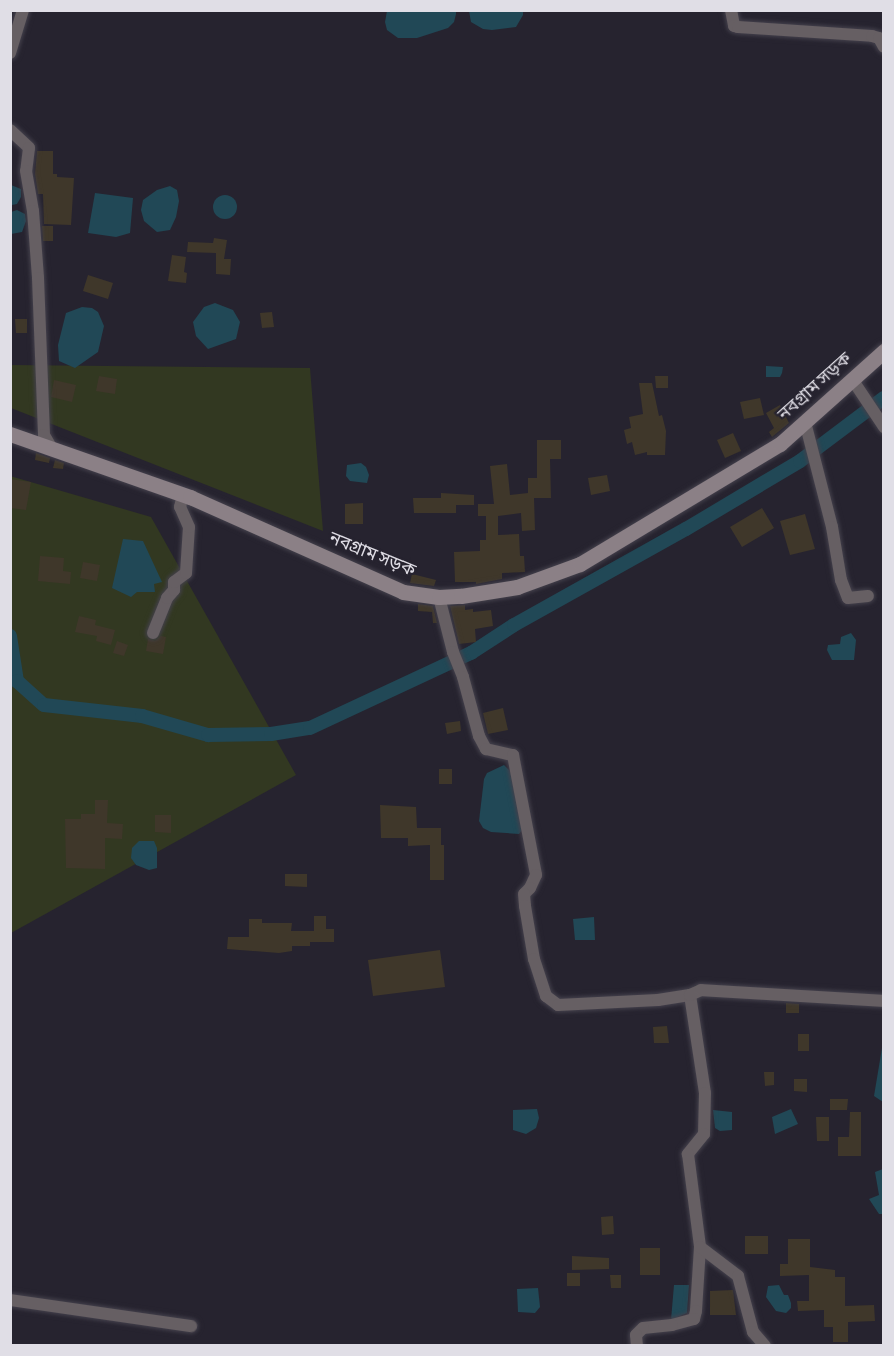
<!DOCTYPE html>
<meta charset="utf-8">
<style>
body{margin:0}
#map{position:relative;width:894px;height:1356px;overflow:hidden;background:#26232f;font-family:"Alegreya Sans","Noto Sans Bengali",sans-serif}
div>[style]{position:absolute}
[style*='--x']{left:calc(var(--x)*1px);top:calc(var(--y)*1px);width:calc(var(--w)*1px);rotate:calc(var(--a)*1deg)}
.green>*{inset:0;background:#323821}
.water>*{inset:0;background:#214856}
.round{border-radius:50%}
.canal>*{height:14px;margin:-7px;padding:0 7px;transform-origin:7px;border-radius:7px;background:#214856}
.building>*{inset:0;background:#3f372a}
.roads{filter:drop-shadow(0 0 2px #44414c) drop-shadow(0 0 2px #44414c)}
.street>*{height:12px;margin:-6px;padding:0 6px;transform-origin:6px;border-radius:6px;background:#665f63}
.secondary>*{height:15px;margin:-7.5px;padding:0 7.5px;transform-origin:7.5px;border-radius:7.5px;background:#8b8086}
span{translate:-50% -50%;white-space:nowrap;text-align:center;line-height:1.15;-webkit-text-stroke:4.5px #26232f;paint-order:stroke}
.street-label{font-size:18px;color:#e0dee6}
.frame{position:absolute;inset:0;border:12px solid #e0dee6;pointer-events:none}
</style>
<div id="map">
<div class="green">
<i style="clip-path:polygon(10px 365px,310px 368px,323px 531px,11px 408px)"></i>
<i style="clip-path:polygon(10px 476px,151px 517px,296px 775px,11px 933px)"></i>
</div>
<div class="water">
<i style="clip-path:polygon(387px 11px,456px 11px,456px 14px,454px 22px,448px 28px,417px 38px,398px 38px,387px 30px,385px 22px)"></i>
<i style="clip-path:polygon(469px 11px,523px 11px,523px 15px,516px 27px,492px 30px,483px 29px,471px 22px)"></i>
<i style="clip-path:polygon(11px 185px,21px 189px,21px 197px,17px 204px,12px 205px)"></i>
<i style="clip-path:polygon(170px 186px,177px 190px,179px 201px,176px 217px,170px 230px,157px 232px,144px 221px,141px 210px,143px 200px,157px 190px)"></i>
<i style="clip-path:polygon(95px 193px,133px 198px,130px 233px,116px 237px,88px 233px)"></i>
<i class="round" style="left:213px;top:195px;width:24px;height:24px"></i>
<i style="clip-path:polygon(17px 210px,25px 214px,26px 221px,22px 232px,11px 234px,11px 212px)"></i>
<i style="clip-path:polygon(215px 303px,233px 310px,240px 322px,236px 339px,208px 349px,196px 336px,193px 322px,204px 307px)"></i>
<i style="clip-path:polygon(82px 307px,92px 308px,98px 312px,104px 326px,98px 352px,75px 368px,59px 361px,58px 345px,66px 313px)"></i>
<i style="clip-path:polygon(766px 366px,783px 367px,782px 373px,780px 377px,766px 377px)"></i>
<i style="clip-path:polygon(361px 463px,366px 467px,369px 475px,367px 483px,350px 481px,346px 476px,347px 465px)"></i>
<i style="clip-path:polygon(123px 539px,143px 541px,162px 582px,154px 584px,155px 592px,137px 592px,131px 597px,112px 588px)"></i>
<i style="clip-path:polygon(851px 633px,856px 640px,854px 660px,832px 660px,827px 650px,828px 645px,840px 644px,841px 637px)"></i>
<i style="clip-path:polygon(504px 765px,512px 773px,522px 830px,519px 834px,491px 832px,483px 828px,479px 821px,484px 779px,487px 773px)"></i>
<i style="clip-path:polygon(139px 841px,154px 841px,157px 848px,157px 868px,149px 870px,136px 865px,131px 858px,132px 848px)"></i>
<i style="clip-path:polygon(594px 917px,595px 940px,575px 940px,573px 919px)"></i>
<i style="clip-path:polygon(883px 1042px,883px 1102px,874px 1096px)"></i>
<i style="clip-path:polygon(537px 1109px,539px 1118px,536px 1128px,526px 1134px,513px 1130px,513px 1110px)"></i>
<i style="clip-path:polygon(791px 1109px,798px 1124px,775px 1134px,772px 1117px)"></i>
<i style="clip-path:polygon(713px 1110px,732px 1112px,732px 1130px,720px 1131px,715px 1128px)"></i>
<i style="clip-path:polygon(883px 1169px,883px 1214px,879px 1214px,869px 1199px,879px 1195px,875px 1172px)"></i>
<i style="clip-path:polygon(674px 1285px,689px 1285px,687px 1313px,671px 1320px)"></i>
<i style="clip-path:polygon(779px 1285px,784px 1295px,788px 1295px,791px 1303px,791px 1308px,786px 1313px,776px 1311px,766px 1297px,768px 1286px)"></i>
<i style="clip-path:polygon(538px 1288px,540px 1307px,535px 1313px,518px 1312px,517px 1289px)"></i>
</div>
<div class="canal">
<i style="--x:10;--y:636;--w:46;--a:81.2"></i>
<i style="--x:17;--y:681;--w:36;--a:42"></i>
<i style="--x:44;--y:705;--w:99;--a:6.4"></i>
<i style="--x:142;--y:716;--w:69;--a:16.1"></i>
<i style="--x:208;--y:735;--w:63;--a:-0.9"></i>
<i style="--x:271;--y:734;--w:39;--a:-9"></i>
<i style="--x:310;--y:728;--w:178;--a:-25"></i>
<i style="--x:471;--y:653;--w:51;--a:-33.1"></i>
<i style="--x:514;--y:625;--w:197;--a:-29.2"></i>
<i style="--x:686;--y:529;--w:133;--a:-30.8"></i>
<i style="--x:800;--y:461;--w:105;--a:-36.9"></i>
</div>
<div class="building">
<i style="clip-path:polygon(37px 151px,53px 151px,53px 174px,57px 174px,57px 177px,74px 178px,71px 225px,44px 224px,43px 194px,38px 194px,35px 174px)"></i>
<i style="clip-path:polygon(42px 226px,53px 226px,53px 241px,43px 241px)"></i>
<i style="clip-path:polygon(214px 238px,227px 240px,224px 259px,231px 259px,230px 275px,216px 274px,216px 253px,187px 252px,188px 242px,213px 243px)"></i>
<i style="clip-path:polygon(172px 255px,186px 257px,184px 272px,187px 273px,186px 283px,168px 281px)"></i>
<i style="clip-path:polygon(88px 275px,113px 283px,108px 299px,83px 291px)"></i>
<i style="clip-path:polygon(272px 312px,274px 327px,262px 328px,260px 313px)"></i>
<i style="clip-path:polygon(15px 319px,27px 319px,27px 333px,16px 333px)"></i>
<i style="clip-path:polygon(99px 376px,117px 379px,115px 394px,96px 391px)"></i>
<i style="clip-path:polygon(655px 376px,668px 376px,668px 388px,656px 388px)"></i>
<i style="clip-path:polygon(54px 380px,76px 385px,72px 402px,51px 397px)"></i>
<i style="clip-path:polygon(639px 383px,652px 383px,659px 416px,662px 415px,666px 431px,665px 455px,647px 455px,647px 452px,635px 455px,632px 442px,627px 444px,624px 430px,631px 428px,629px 417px,643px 414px)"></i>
<i style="clip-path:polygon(760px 398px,764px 415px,744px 419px,740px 402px)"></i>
<i style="clip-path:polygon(780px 405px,789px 423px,772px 437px,769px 432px,774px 428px,766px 413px)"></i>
<i style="clip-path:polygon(733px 433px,741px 451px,725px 458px,717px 440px)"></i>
<i style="clip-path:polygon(537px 440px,561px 440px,561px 459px,550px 459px,551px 498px,534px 498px,535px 530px,522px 531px,521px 513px,498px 516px,498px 535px,519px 534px,520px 556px,524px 556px,525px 572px,502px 573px,502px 579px,476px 584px,476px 582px,455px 582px,454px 552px,480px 551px,480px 540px,486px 540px,486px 516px,478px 516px,478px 504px,494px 504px,490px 466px,507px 464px,510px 495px,528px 493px,528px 478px,537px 478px)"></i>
<i style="clip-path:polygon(36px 453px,50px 458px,49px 463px,35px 460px)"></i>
<i style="clip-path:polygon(55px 460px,64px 463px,63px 469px,53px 468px)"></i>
<i style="clip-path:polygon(607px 475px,610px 491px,591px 495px,588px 478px)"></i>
<i style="clip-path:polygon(10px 479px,31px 482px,26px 510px,10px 508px)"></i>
<i style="clip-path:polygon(441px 493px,474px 495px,474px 505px,456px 505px,456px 513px,414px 513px,413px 498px,441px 498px)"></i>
<i style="clip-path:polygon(363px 503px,363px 524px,345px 524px,345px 504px)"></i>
<i style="clip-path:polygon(762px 508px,774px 528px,742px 547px,730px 527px)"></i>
<i style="clip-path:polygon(805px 514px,815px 549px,790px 555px,780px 521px)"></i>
<i style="clip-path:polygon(40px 556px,64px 558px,63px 571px,71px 572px,70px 584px,38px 581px)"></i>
<i style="clip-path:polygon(83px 562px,100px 565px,97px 581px,80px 578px)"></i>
<i style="clip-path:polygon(412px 574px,436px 580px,434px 586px,410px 583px)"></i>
<i style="clip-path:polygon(418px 604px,433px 606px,437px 623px,433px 623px,432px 612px,418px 611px)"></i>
<i style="clip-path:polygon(465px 605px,465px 610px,473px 609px,473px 612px,491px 610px,493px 626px,475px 629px,476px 642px,459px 644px,450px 606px)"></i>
<i style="clip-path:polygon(79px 616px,96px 620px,95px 625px,115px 630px,111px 645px,96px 641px,97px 636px,75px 632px)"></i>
<i style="clip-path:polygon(161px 636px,166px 637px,163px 654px,146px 651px,148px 639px,155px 641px)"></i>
<i style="clip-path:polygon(117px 641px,128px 645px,124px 656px,113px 653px)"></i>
<i style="clip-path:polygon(503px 708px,508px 730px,488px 734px,483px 713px)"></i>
<i style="clip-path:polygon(460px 721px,461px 731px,447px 734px,445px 723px)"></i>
<i style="clip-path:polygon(439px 769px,452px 769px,452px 784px,439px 784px)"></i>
<i style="clip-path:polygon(95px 800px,108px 800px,107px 823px,123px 824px,122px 839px,105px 838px,105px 869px,66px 868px,65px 819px,81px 819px,81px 814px,95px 814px)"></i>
<i style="clip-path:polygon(380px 805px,416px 807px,417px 828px,441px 828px,441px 845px,444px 845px,444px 880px,430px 880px,430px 845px,408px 846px,408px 838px,381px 838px)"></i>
<i style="clip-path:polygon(155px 815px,171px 815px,171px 833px,155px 832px)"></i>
<i style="clip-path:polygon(285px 874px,307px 874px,307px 887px,285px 886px)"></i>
<i style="clip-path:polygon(314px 916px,326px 916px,326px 929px,334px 929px,334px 942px,310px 942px,310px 946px,292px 946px,292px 951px,279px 953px,227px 949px,228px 937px,249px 937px,249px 919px,262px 919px,262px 923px,292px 923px,291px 931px,314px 931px)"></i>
<i style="clip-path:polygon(440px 950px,445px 987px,373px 996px,368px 960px)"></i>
<i style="clip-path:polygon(786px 1003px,799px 1004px,799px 1013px,786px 1013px)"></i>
<i style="clip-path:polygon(667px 1026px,669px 1043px,654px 1043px,653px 1027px)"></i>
<i style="clip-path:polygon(798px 1034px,809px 1034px,809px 1051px,798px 1051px)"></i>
<i style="clip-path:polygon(764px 1072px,774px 1072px,774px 1085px,765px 1086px)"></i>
<i style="clip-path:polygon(794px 1079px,807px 1079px,807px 1092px,794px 1091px)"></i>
<i style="clip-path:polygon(830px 1099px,848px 1099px,847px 1110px,830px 1110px)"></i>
<i style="clip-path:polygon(850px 1112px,861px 1112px,861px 1156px,838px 1156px,838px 1137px,849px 1137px)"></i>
<i style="clip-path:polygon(816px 1117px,829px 1117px,829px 1141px,817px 1141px)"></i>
<i style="clip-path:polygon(613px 1216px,614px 1234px,602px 1235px,601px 1217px)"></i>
<i style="clip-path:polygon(745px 1236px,768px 1236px,768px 1254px,745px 1254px)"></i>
<i style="clip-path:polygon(788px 1239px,810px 1239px,810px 1267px,835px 1270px,835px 1277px,845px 1277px,845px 1306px,874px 1305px,875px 1321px,848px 1322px,848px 1342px,833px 1342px,833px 1327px,824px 1327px,824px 1310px,798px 1311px,797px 1301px,809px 1301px,809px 1275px,780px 1276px,780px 1264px,788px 1264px)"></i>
<i style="clip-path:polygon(640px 1248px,660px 1248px,660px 1275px,640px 1275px)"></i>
<i style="clip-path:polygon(572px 1256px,609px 1258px,609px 1269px,572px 1270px)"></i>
<i style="clip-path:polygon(567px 1273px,580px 1273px,580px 1286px,567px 1286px)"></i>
<i style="clip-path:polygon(610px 1275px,621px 1275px,621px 1288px,611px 1288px)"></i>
<i style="clip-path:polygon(733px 1290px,736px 1315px,710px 1315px,710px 1291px)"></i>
</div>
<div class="roads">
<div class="street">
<i style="--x:731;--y:10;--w:16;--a:79"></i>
<i style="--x:734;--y:26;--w:4;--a:14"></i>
<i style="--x:738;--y:27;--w:134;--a:3.8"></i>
<i style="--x:872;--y:36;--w:7;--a:16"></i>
<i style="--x:879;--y:38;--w:10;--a:61"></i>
<i style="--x:10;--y:53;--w:45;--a:-73.2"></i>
<i style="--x:10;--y:130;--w:26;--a:43"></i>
<i style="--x:29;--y:148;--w:23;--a:97"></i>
<i style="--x:26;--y:171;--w:41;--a:80.1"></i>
<i style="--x:33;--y:211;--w:67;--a:85.7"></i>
<i style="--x:38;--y:278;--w:157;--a:87.8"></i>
<i style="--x:44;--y:435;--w:16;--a:60"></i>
<i style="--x:852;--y:379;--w:58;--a:56.3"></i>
<i style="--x:805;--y:422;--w:108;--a:75.6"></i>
<i style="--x:832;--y:527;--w:54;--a:80.4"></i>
<i style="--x:841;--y:580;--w:19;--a:69"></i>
<i style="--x:848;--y:598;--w:20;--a:-6"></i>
<i style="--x:439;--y:597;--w:57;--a:75.7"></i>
<i style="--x:453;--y:652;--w:27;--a:68"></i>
<i style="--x:463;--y:677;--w:61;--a:74.8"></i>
<i style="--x:479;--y:736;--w:15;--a:62"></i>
<i style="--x:486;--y:749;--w:28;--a:13"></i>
<i style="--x:513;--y:755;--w:122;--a:79.1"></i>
<i style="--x:536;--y:875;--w:14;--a:115"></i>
<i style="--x:530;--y:888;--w:8;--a:135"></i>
<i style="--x:524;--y:894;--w:12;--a:85"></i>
<i style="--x:525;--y:906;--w:54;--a:80.4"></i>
<i style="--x:534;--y:959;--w:39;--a:72"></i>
<i style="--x:546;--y:996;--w:15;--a:37"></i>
<i style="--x:558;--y:1005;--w:100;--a:-2.9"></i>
<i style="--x:658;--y:1000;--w:32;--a:-9"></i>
<i style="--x:690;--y:995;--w:99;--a:81.3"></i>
<i style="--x:705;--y:1093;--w:41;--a:91.4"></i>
<i style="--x:704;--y:1134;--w:26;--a:129"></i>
<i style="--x:688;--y:1154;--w:94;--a:82.6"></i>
<i style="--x:700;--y:1247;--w:64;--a:93.6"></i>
<i style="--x:696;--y:1311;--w:8;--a:104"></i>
<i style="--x:694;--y:1319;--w:23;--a:165"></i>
<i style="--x:672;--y:1325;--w:29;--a:174"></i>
<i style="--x:643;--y:1328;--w:10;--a:135"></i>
<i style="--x:636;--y:1335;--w:11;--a:85"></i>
<i style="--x:153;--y:633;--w:38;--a:-68"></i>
<i style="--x:167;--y:598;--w:11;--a:-49"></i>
<i style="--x:174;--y:590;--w:8;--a:-90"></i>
<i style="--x:174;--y:582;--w:15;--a:-37"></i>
<i style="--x:186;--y:573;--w:46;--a:-86.3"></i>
<i style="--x:189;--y:527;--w:22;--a:-114"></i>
<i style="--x:180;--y:507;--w:12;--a:-76"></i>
<i style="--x:690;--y:995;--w:12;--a:-24"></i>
<i style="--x:701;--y:990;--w:183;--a:3.4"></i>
<i style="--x:700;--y:1247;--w:48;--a:37.3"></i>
<i style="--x:738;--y:1276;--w:58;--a:75"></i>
<i style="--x:753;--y:1332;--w:18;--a:49"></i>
<i style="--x:10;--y:1300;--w:183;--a:8.2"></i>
</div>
<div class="secondary">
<i style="--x:10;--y:434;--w:191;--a:19.3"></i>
<i style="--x:190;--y:497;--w:233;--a:24"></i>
<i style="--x:403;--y:592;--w:36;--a:8"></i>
<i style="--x:439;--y:597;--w:22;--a:-3"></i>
<i style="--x:461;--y:596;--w:57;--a:-9.1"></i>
<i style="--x:517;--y:587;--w:67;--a:-20.1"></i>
<i style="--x:580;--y:564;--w:233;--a:-31"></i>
<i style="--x:780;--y:444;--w:140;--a:-41.8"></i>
</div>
</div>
<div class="street-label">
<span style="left:815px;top:387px;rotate:-42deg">নবগ্রাম সড়ক</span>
<span style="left:372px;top:555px;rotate:22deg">নবগ্রাম সড়ক</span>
</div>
<div class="frame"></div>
</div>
